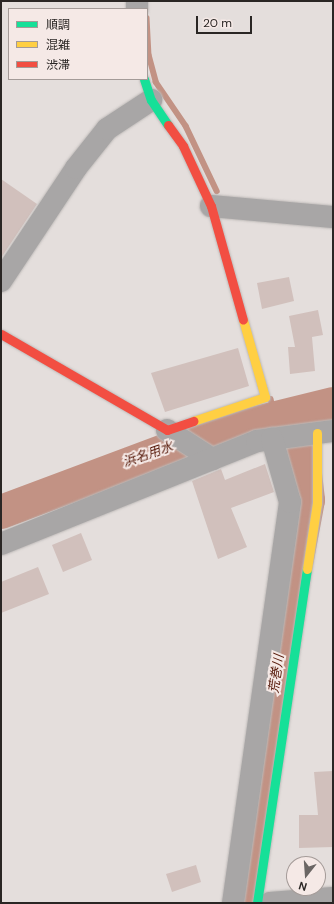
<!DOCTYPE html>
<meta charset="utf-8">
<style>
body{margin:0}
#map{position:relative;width:334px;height:904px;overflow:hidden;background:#e4dedc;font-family:"DM Sans","Noto Sans JP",sans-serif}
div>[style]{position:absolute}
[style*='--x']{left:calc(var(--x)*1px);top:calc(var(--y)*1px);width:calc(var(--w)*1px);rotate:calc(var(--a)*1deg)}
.stream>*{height:5.5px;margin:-2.75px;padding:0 2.75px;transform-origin:2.75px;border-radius:2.75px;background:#c29284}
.river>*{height:34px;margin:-17px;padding:0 17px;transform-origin:17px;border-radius:17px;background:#c29284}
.building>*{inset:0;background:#d1c0bc}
.roads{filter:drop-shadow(0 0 1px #bebab8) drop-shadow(0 0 1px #bebab8)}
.street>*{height:22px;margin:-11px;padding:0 11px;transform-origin:11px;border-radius:11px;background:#a8a6a6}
.fast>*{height:9px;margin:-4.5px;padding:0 4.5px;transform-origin:4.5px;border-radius:4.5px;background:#16e098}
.slow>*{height:9px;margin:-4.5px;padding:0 4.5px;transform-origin:4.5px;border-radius:4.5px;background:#ffcf43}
.jam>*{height:9px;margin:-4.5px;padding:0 4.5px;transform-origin:4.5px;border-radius:4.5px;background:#f24e42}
span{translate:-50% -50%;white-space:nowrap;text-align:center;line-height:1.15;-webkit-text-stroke:4px #f5e9e6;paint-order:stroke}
.water-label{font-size:13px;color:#521404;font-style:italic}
.frame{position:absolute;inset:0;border:2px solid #2a2624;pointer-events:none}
.legend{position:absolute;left:8px;top:8px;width:140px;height:72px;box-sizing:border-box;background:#f5e9e6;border:1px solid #a49b98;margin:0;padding:5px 7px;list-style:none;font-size:12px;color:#2a2624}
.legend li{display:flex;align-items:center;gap:8px;height:20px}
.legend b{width:20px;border:1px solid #a49b98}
.north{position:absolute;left:286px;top:856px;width:40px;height:40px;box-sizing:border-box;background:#f5e9e6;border:1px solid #a49b98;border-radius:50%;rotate:197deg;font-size:11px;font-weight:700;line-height:16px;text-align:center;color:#2a2624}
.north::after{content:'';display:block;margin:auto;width:14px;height:18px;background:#6b6664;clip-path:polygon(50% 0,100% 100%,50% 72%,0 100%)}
.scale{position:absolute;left:196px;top:16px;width:56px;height:18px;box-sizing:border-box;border:2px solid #2a2624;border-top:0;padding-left:5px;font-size:12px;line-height:14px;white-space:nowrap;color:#2a2624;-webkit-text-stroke:3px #f5e9e6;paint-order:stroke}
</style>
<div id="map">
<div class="stream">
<i style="--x:147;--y:18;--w:37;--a:87"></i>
<i style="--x:149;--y:55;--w:28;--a:75"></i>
<i style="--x:156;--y:82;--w:53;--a:55.7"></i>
<i style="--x:186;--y:126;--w:72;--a:64.5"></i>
<i style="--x:271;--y:399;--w:17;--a:77"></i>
</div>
<div class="river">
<i style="--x:1;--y:512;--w:220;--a:-20.5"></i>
<i style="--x:207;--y:435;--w:130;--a:-13.8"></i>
<i style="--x:244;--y:903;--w:278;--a:-81.7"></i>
<i style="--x:284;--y:628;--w:130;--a:-79.4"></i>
<i style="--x:308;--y:500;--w:53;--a:-96.5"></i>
</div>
<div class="building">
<i style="clip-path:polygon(1px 179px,37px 204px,1px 258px)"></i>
<i style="clip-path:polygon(289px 277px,294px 301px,262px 309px,257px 283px)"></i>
<i style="clip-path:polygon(318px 310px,323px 335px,312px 337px,315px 371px,290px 374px,288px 347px,295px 347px,289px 316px)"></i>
<i style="clip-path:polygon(238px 348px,249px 386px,165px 412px,151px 373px)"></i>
<i style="clip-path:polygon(265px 464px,274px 492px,231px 508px,247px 547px,218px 559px,192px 481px,221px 469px,225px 480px)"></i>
<i style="clip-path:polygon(81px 533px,92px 560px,63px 572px,52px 545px)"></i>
<i style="clip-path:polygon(38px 567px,49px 594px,1px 613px,1px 582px)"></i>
<i style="clip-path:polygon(333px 771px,333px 847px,299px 848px,299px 815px,318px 815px,314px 772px)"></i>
<i style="clip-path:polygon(196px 865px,201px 882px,172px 892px,166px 874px)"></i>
</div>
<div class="roads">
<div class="street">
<i style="--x:137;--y:1;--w:8;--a:90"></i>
<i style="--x:211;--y:206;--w:122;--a:5.2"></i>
<i style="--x:1;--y:281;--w:136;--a:-56.4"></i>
<i style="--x:76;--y:168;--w:50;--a:-51.5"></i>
<i style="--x:107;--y:129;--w:53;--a:-33.4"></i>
<i style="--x:167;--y:430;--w:54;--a:32.8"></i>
<i style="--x:1;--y:544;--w:276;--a:-21.9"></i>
<i style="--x:257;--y:441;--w:77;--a:-7.5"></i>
<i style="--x:233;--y:903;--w:405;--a:-81.9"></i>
<i style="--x:290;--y:502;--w:66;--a:-105.9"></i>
<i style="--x:270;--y:903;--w:63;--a:-4.5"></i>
</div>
<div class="fast">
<i style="--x:144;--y:79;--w:22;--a:72"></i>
<i style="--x:151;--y:100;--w:30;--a:56"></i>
<i style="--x:257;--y:903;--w:338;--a:-81.5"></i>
</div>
<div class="slow">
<i style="--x:193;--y:421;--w:76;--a:-18.4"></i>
<i style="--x:265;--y:397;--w:80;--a:-105.9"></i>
<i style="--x:307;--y:569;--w:67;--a:-81.4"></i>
<i style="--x:317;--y:503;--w:70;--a:-90"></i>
</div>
<div class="jam">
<i style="--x:168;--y:125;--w:26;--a:54"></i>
<i style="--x:183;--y:146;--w:66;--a:65"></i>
<i style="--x:211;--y:206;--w:118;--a:74.3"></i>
<i style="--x:1;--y:334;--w:192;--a:30"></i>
<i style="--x:167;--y:430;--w:28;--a:-19"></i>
</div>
</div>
<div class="water-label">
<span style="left:148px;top:455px;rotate:-19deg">浜名用水</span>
<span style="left:277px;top:674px;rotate:-82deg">荒巻川</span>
</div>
<div class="frame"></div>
<ul class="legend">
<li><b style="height:5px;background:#16e098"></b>順調</li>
<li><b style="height:5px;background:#ffcf43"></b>混雑</li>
<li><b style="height:5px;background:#f24e42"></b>渋滞</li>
</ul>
<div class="north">N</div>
<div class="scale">20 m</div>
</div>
